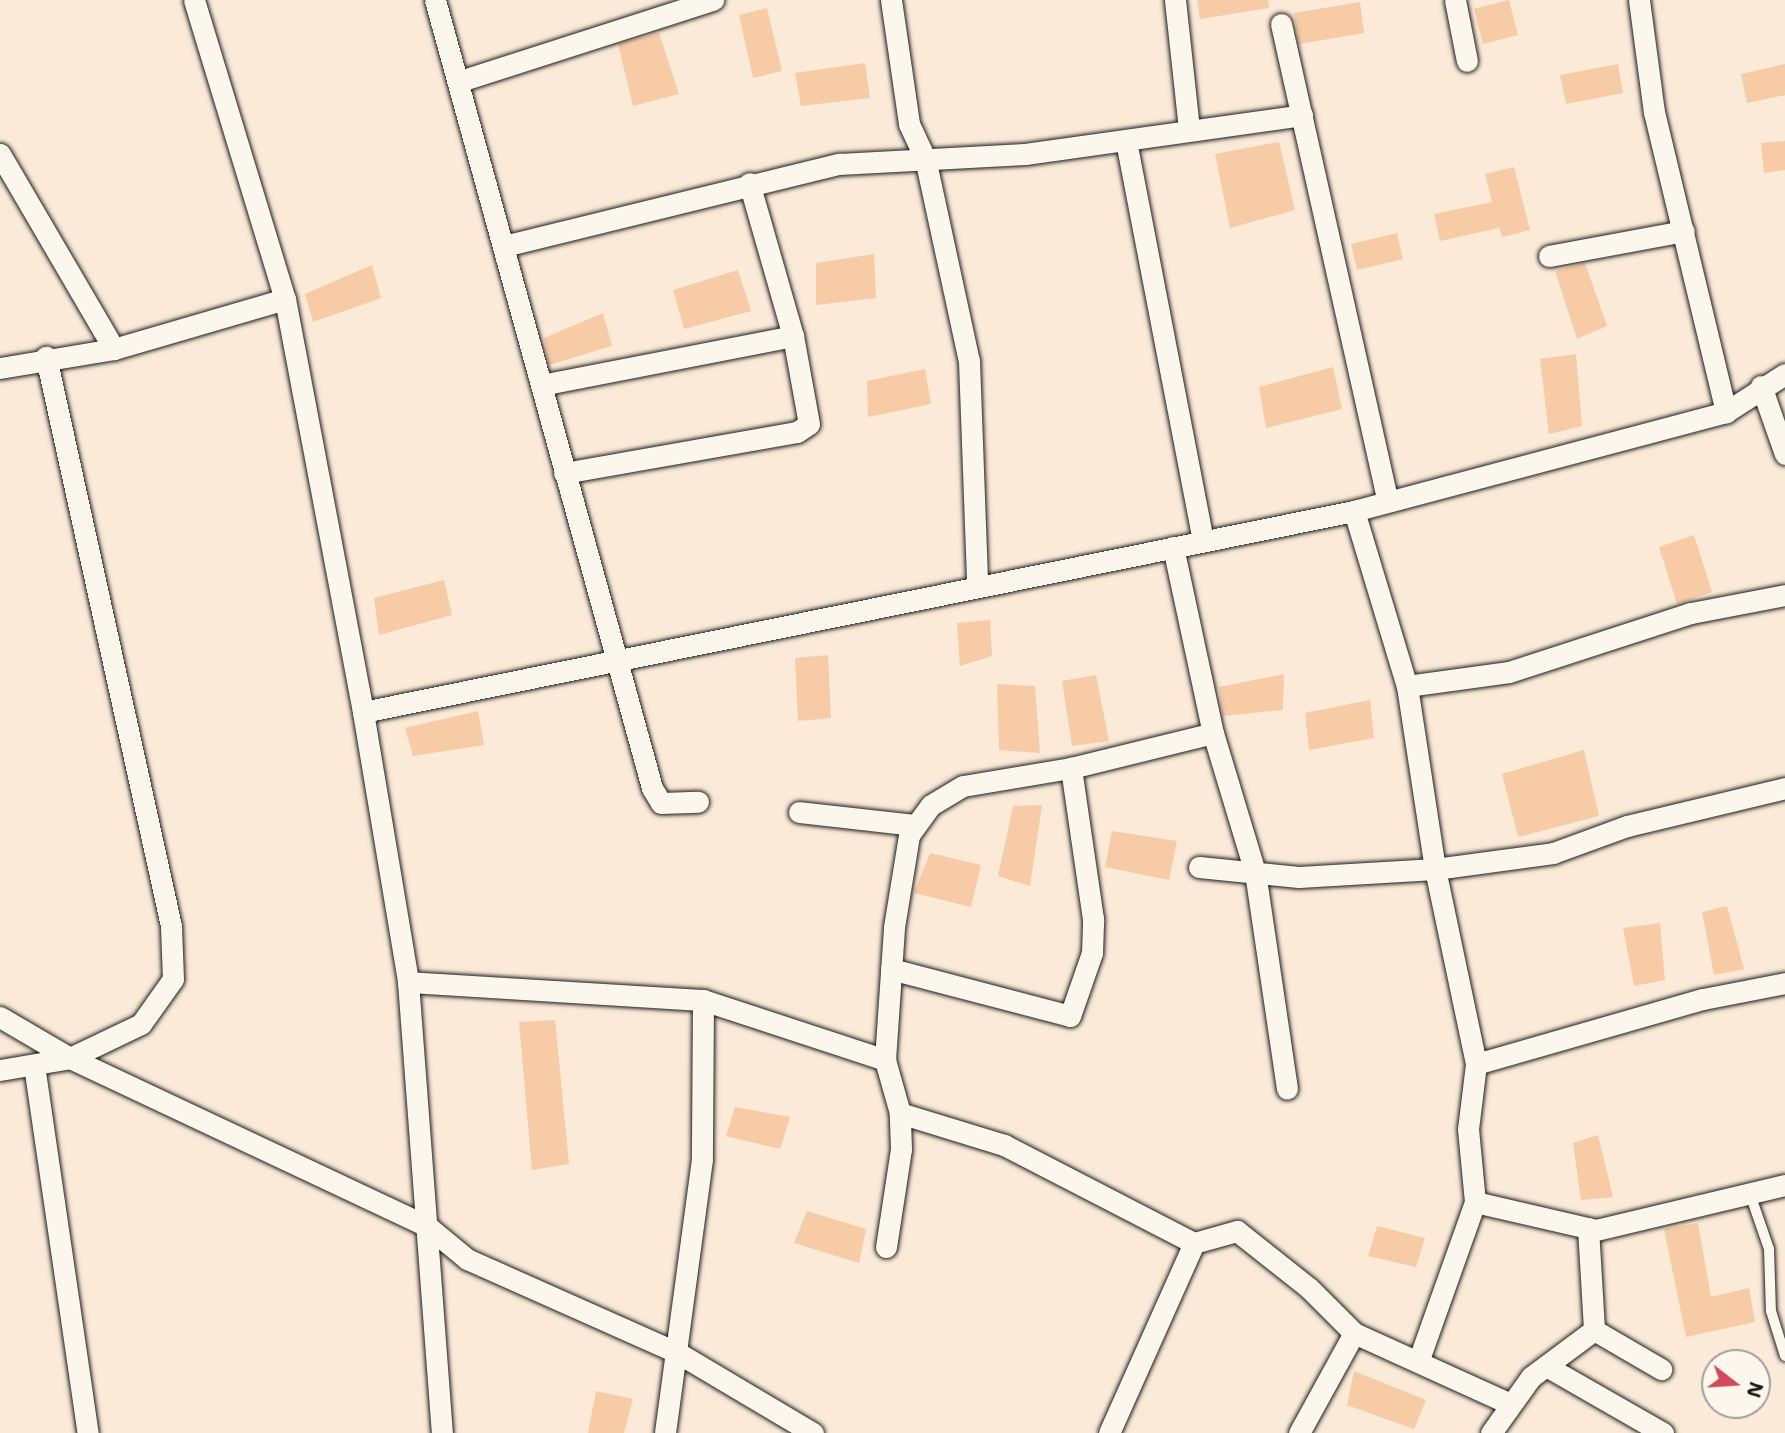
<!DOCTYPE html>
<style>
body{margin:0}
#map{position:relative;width:1785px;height:1433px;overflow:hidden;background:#faead7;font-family:"Shantell Sans",sans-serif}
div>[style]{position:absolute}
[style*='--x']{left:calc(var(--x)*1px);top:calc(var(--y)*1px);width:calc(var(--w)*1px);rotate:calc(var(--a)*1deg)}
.building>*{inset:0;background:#f7cba6}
.roads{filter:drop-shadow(0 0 2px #1c1c1c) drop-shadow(0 0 2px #1c1c1c)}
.lane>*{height:10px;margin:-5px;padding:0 5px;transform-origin:5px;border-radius:5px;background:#fbf7ec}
.street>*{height:21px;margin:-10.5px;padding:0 10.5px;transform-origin:10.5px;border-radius:10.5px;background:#fbf7ec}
span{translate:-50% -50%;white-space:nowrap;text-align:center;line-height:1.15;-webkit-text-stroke:5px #fbf7ec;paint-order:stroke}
.north{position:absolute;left:1701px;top:1349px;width:70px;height:70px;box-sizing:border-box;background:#fbf7ec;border:2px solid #a29f99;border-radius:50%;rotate:107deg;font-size:19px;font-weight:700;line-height:28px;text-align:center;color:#1c1c1c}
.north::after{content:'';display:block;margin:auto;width:24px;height:32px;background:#d1495b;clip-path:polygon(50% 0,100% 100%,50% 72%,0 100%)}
</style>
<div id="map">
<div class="building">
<i style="clip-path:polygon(1197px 0,1268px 0,1269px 8px,1200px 19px)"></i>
<i style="clip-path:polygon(1509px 0,1518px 35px,1483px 44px,1474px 9px)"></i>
<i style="clip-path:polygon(1360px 2px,1364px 33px,1299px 44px,1294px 13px)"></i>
<i style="clip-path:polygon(767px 8px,782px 71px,753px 78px,739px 15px)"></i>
<i style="clip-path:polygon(659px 33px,679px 94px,633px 106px,618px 44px)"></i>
<i style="clip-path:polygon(865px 63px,870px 98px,801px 106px,795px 73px)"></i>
<i style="clip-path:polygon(1618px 64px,1623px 93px,1566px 104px,1560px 75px)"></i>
<i style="clip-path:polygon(1785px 64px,1785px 95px,1747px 103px,1741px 74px)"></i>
<i style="clip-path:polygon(1785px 141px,1785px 170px,1764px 173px,1761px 143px)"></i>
<i style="clip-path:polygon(1279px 142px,1295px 210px,1230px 228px,1215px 154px)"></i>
<i style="clip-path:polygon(1514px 167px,1530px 230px,1502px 237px,1499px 228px,1440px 241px,1434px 214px,1492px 202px,1485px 174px)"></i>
<i style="clip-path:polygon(1397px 233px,1403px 259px,1357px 270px,1351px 244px)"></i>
<i style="clip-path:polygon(874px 254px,876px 298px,816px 305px,816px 263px)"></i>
<i style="clip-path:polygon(1585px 263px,1607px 326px,1577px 339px,1555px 271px)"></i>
<i style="clip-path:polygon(372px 265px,381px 298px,313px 322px,305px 294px)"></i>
<i style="clip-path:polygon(738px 270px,751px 311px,684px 329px,673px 290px)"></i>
<i style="clip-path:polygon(603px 313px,612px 346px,549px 365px,544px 338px)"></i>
<i style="clip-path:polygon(1576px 354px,1582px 426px,1549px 434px,1540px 359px)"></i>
<i style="clip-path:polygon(1333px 367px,1342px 409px,1266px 428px,1259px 387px)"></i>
<i style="clip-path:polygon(925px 369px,931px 404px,868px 417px,867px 381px)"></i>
<i style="clip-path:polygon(1694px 535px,1712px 592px,1677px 604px,1659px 547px)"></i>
<i style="clip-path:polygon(444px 580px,452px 615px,379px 635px,374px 598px)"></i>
<i style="clip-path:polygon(990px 620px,992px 656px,960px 666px,957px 623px)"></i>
<i style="clip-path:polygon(828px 655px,831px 718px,798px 721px,795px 658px)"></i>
<i style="clip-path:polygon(1284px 674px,1283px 710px,1223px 716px,1219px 687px)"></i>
<i style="clip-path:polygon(1096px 675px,1109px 741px,1072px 746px,1062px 681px)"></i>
<i style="clip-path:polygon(997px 684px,1035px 686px,1040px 753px,999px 750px)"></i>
<i style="clip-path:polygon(1370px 700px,1374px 738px,1309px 750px,1305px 713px)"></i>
<i style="clip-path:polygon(478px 711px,484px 745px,413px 756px,405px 728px)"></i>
<i style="clip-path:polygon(1584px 750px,1599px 816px,1518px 837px,1502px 774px)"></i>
<i style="clip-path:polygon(1042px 805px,1030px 886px,998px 876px,1013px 806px)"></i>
<i style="clip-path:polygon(1112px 831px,1177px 841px,1169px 880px,1105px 867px)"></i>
<i style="clip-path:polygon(930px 853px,981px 865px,971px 907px,914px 893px)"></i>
<i style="clip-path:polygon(1727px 906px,1744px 969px,1714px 975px,1702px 912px)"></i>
<i style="clip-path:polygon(1660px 923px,1665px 980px,1634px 986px,1623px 928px)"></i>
<i style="clip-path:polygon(555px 1020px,569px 1164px,532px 1170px,519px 1022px)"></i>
<i style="clip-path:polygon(735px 1107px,790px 1117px,780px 1149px,726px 1136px)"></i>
<i style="clip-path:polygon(1598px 1135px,1613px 1197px,1581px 1200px,1573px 1143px)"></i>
<i style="clip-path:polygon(807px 1211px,866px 1229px,859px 1263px,794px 1243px)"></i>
<i style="clip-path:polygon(1698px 1223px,1711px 1297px,1749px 1288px,1755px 1322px,1686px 1337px,1664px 1229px)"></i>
<i style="clip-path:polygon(1377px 1226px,1425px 1238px,1416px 1267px,1368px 1256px)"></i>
<i style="clip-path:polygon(1354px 1371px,1426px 1400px,1414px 1429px,1347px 1405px)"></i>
<i style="clip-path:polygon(596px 1391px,633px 1399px,624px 1433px,588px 1433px)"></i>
</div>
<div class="roads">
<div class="lane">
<i style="--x:1750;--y:1194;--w:58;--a:70.9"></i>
<i style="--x:1769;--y:1249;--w:62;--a:88.2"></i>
<i style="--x:1771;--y:1311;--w:47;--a:72.7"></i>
</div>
<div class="street">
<i style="--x:194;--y:0;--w:313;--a:73.1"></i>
<i style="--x:285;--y:299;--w:420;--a:79.3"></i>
<i style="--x:363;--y:712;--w:274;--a:80.5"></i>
<i style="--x:408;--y:982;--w:452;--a:85.7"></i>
<i style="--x:435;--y:0;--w:817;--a:74.6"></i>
<i style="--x:652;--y:788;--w:17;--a:59"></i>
<i style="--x:661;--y:803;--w:37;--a:-2"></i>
<i style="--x:891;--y:0;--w:125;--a:81.7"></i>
<i style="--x:909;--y:124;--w:38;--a:65"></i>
<i style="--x:925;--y:158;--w:208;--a:77.8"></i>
<i style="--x:969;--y:361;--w:223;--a:87.9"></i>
<i style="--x:1175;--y:0;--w:129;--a:83.8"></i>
<i style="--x:1455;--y:0;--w:62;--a:78.9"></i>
<i style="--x:1639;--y:0;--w:113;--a:82.4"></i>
<i style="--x:1654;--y:112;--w:309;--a:76.5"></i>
<i style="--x:1281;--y:24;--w:489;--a:77.4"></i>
<i style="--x:460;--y:81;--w:266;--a:-17.8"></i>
<i style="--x:1126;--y:141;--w:407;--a:79.1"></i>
<i style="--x:0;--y:154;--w:226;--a:59.7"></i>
<i style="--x:504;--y:246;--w:345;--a:-13.8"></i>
<i style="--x:839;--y:164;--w:186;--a:-3.1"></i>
<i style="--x:1025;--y:154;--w:280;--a:-8"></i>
<i style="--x:1549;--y:256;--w:137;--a:-10.5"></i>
<i style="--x:0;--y:368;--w:116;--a:-9.5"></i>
<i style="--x:114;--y:349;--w:178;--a:-16.3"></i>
<i style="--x:541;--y:385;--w:257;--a:-11"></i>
<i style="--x:1761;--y:386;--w:72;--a:70.6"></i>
<i style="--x:564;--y:473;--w:237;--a:-10"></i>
<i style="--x:797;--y:432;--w:14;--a:-34"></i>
<i style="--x:809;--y:424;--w:89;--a:-100.3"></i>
<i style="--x:793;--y:336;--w:159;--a:-106"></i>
<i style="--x:1354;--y:511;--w:183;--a:73.2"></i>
<i style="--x:1407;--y:686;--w:185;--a:81.3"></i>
<i style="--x:1435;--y:869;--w:199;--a:78.1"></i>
<i style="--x:1476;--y:1064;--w:65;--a:97"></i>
<i style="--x:1468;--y:1129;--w:73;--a:84.5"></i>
<i style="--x:1475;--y:1202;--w:167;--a:109.6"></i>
<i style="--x:1173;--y:547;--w:190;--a:77.9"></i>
<i style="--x:1213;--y:733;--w:145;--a:73.2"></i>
<i style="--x:1255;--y:872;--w:219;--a:81.6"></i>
<i style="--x:1407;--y:686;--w:103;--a:-7.8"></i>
<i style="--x:1509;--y:672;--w:191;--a:-18"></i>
<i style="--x:1691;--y:613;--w:96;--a:-10.8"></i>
<i style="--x:363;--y:712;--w:1011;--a:-11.47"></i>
<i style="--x:1354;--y:511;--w:385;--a:-14.9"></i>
<i style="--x:1726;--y:412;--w:70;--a:-32.8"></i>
<i style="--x:799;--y:812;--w:117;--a:6.4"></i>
<i style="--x:1199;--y:867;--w:100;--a:5.7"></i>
<i style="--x:1299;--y:877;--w:136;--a:-3.4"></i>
<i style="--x:1435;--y:869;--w:119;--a:-7.7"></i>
<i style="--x:1553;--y:853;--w:79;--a:-20"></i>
<i style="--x:1627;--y:826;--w:163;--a:-13.5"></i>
<i style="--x:891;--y:969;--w:185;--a:14.7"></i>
<i style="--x:1070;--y:1016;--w:67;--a:-70.8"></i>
<i style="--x:1092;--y:953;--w:34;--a:-88"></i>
<i style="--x:1093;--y:919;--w:153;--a:-98.3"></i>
<i style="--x:1071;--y:768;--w:146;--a:-13.8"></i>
<i style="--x:408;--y:982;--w:296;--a:3.5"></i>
<i style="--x:703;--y:1000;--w:159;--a:90.4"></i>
<i style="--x:702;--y:1159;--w:276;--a:97.7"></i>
<i style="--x:703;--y:1000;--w:192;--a:18.2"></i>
<i style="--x:0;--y:1017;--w:81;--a:30.4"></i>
<i style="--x:70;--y:1058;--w:395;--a:25.2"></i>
<i style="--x:427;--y:1226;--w:52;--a:39.5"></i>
<i style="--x:467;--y:1259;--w:231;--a:24"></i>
<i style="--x:678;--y:1353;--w:157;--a:30.7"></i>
<i style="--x:1476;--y:1064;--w:236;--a:-16"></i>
<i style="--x:1703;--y:999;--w:84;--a:-11"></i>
<i style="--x:34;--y:1065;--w:372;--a:81.7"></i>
<i style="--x:0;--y:1070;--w:71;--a:-9.7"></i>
<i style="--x:70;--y:1058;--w:79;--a:-25.6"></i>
<i style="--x:141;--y:1024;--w:55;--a:-54.6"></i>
<i style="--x:173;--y:979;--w:53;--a:-92.2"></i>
<i style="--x:171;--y:926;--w:583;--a:-102.39"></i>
<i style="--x:900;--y:1113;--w:109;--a:17.1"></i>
<i style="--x:1004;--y:1145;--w:214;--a:27.3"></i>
<i style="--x:1194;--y:1243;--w:208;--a:114.1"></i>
<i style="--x:1475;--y:1202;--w:124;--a:13"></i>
<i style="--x:1596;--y:1230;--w:194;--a:-13.4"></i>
<i style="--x:1588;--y:1228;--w:102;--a:86.6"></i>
<i style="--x:1194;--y:1243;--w:45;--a:-15.6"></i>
<i style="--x:1237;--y:1231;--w:92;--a:38.4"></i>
<i style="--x:1309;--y:1288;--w:64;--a:45"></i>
<i style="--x:886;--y:1247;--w:99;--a:-81.3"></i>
<i style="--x:901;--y:1149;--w:36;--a:-92"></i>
<i style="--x:900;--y:1113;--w:55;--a:-105.8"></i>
<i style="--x:885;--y:1060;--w:133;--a:-86.1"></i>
<i style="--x:894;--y:927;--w:93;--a:-80.7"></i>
<i style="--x:909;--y:835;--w:37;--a:-54"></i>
<i style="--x:931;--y:805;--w:37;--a:-31"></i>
<i style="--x:963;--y:786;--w:109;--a:-9.5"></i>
<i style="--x:1594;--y:1330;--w:78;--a:30.2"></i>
<i style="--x:1546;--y:1366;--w:135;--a:29.8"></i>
<i style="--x:1299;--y:1433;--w:114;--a:-61.2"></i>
<i style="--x:1354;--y:1333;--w:169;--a:24.4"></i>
<i style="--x:1491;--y:1433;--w:69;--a:-54.5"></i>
<i style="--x:1531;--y:1377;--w:79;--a:-36.7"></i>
</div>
</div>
<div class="north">N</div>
</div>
